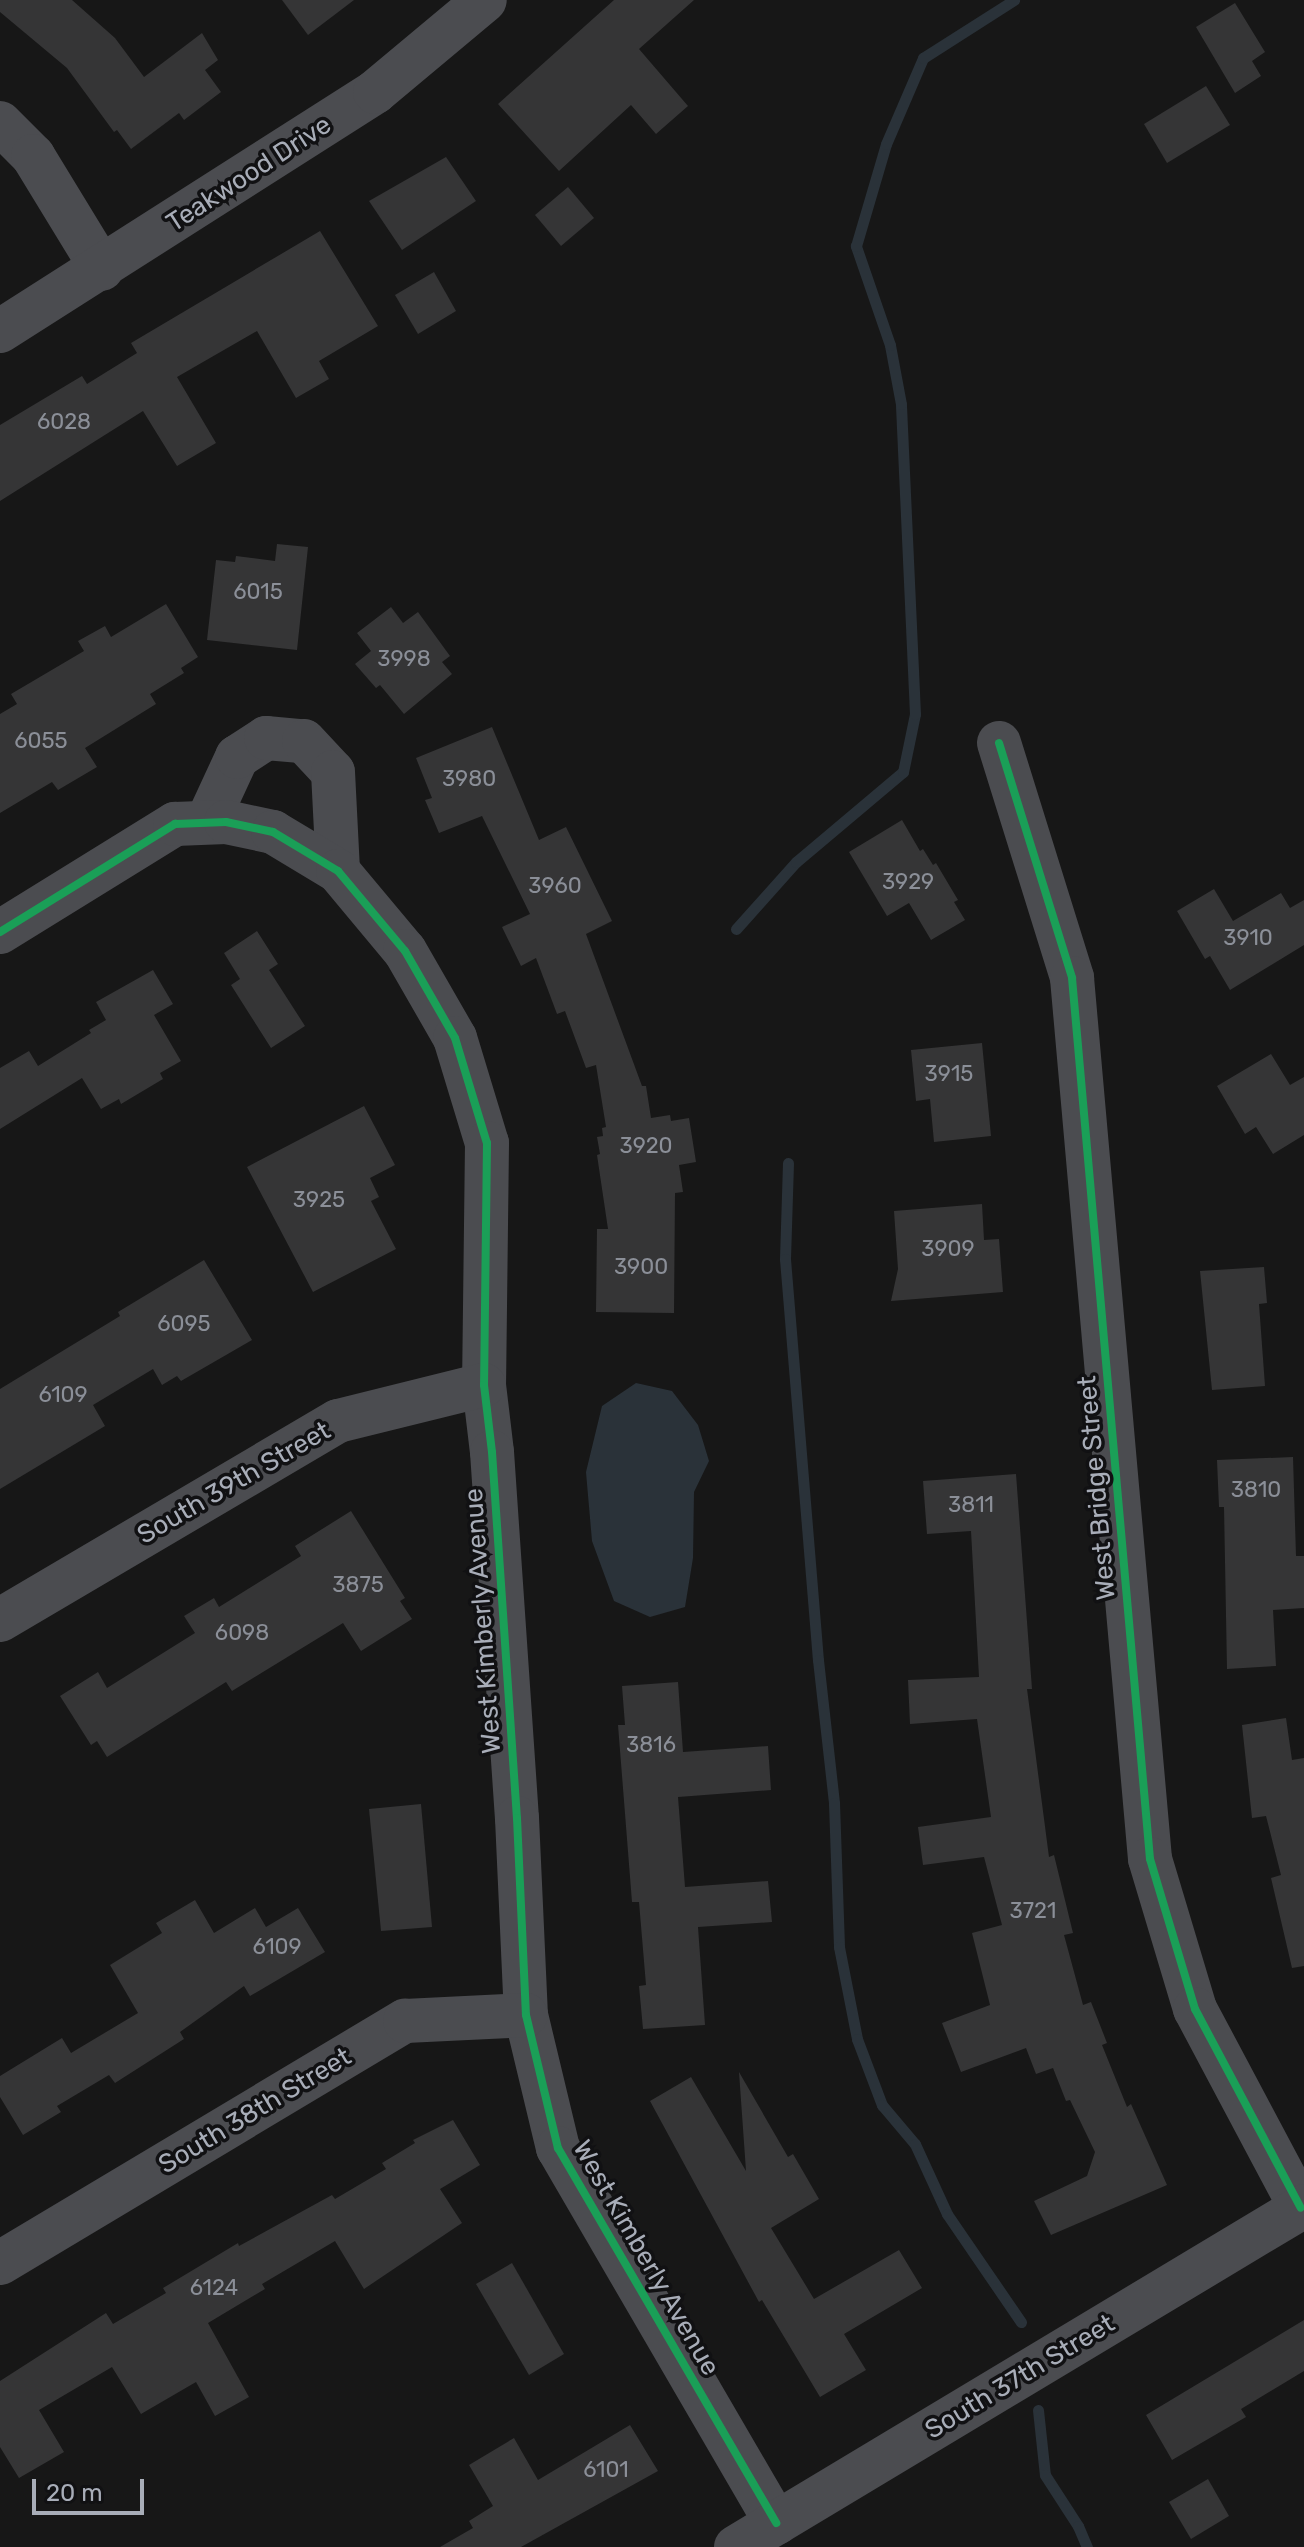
<!DOCTYPE html>
<style>
body{margin:0}
#map{position:relative;width:1304px;height:2547px;overflow:hidden;background:#171717;font-family:Rubik,sans-serif}
div>[style]{position:absolute}
[style*='--x']{left:calc(var(--x)*1px);top:calc(var(--y)*1px);width:calc(var(--w)*1px);rotate:calc(var(--a)*1deg)}
.water>*{inset:0;background:#2a3239}
.stream>*{height:11px;margin:-5.5px;padding:0 5.5px;transform-origin:5.5px;border-radius:5.5px;background:#2a3239}
.building>*{inset:0;background:#353536}
.minor>*{height:44px;margin:-22px;padding:0 22px;transform-origin:22px;border-radius:22px;background:#4b4c50}
.cycleway>*{height:8px;margin:-4px;padding:0 4px;transform-origin:4px;border-radius:4px;background:#1a9f57}
span{translate:-50% -50%;white-space:nowrap;text-align:center;line-height:1.15;-webkit-text-stroke:7px #111113;paint-order:stroke}
.number-label{font-size:22px;color:#8b8f98}
.number-label span{-webkit-text-stroke-width:0}
.street-label{font-size:26px;color:#a8adb8}
.scale{position:absolute;left:32px;top:2479px;width:112px;height:36px;box-sizing:border-box;border:4px solid #a8adb8;border-top:0;padding-left:10px;font-size:24px;line-height:28px;white-space:nowrap;color:#a8adb8;-webkit-text-stroke:6px #111113;paint-order:stroke}
</style>
<div id="map">
<div class="water">
<i style="clip-path:polygon(636px 1383px,672px 1391px,698px 1425px,709px 1461px,694px 1492px,693px 1558px,685px 1607px,650px 1617px,614px 1601px,592px 1541px,586px 1472px,602px 1406px)"></i>
</div>
<div class="stream">
<i style="--x:736;--y:929;--w:90;--a:-48.2"></i>
<i style="--x:796;--y:862;--w:140;--a:-40.1"></i>
<i style="--x:903;--y:772;--w:59;--a:-78.3"></i>
<i style="--x:915;--y:714;--w:310;--a:-92.6"></i>
<i style="--x:901;--y:404;--w:60;--a:-100.6"></i>
<i style="--x:890;--y:345;--w:105;--a:-109"></i>
<i style="--x:856;--y:246;--w:106;--a:-73.6"></i>
<i style="--x:886;--y:144;--w:94;--a:-66.7"></i>
<i style="--x:923;--y:58;--w:108;--a:-32.5"></i>
<i style="--x:788;--y:1163;--w:96;--a:91.8"></i>
<i style="--x:785;--y:1259;--w:402;--a:85.3"></i>
<i style="--x:818;--y:1660;--w:144;--a:83.6"></i>
<i style="--x:834;--y:1803;--w:144;--a:88"></i>
<i style="--x:839;--y:1947;--w:94;--a:78.9"></i>
<i style="--x:857;--y:2039;--w:71;--a:69.3"></i>
<i style="--x:882;--y:2105;--w:51;--a:49.8"></i>
<i style="--x:915;--y:2144;--w:77;--a:65.4"></i>
<i style="--x:947;--y:2214;--w:131;--a:55.6"></i>
<i style="--x:1038;--y:2410;--w:65;--a:83.9"></i>
<i style="--x:1045;--y:2475;--w:61;--a:57.1"></i>
<i style="--x:1078;--y:2526;--w:23;--a:67"></i>
</div>
<div class="building">
<i style="clip-path:polygon(0 0,72px 0,115px 38px,144px 77px,202px 33px,218px 60px,205px 70px,221px 92px,184px 120px,179px 113px,131px 149px,117px 130px,114px 132px,67px 68px,0 12px)"></i>
<i style="clip-path:polygon(282px 0,354px 0,308px 35px)"></i>
<i style="clip-path:polygon(614px 0,694px 0,639px 49px,688px 106px,656px 134px,631px 105px,559px 171px,498px 104px)"></i>
<i style="clip-path:polygon(1235px 3px,1265px 52px,1252px 61px,1261px 76px,1235px 93px,1196px 27px)"></i>
<i style="clip-path:polygon(1206px 86px,1230px 125px,1167px 163px,1144px 124px)"></i>
<i style="clip-path:polygon(446px 157px,476px 201px,402px 250px,369px 201px)"></i>
<i style="clip-path:polygon(568px 187px,594px 218px,561px 246px,535px 215px)"></i>
<i style="clip-path:polygon(320px 231px,378px 326px,319px 361px,329px 379px,296px 398px,257px 331px,177px 377px,216px 443px,177px 466px,143px 411px,0 501px,0 425px,82px 376px,87px 384px,137px 353px,131px 343px)"></i>
<i style="clip-path:polygon(434px 272px,456px 311px,418px 334px,395px 295px)"></i>
<i style="clip-path:polygon(277px 544px,308px 547px,297px 650px,207px 640px,216px 560px,235px 562px,236px 556px,275px 561px)"></i>
<i style="clip-path:polygon(166px 604px,198px 657px,181px 668px,184px 673px,150px 694px,156px 704px,85px 748px,97px 767px,58px 790px,52px 782px,0 813px,0 714px,17px 704px,11px 694px,84px 651px,78px 641px,105px 626px,111px 637px)"></i>
<i style="clip-path:polygon(391px 607px,403px 623px,418px 612px,450px 656px,442px 662px,452px 674px,404px 714px,380px 685px,376px 688px,355px 664px,371px 651px,357px 633px)"></i>
<i style="clip-path:polygon(492px 727px,539px 840px,566px 827px,612px 921px,586px 934px,642px 1086px,646px 1086px,651px 1118px,670px 1115px,671px 1121px,689px 1118px,696px 1162px,679px 1165px,683px 1192px,675px 1193px,674px 1313px,596px 1312px,597px 1229px,608px 1229px,597px 1155px,600px 1154px,597px 1137px,603px 1136px,602px 1128px,606px 1127px,596px 1065px,586px 1068px,565px 1011px,557px 1014px,536px 958px,521px 966px,502px 927px,530px 914px,482px 816px,439px 833px,425px 800px,432px 798px,416px 758px)"></i>
<i style="clip-path:polygon(902px 820px,920px 851px,923px 849px,933px 865px,936px 863px,958px 900px,954px 902px,965px 920px,931px 940px,909px 903px,887px 916px,849px 852px)"></i>
<i style="clip-path:polygon(1214px 889px,1233px 921px,1281px 893px,1290px 908px,1304px 900px,1304px 945px,1230px 990px,1210px 956px,1205px 959px,1177px 911px)"></i>
<i style="clip-path:polygon(257px 931px,278px 964px,269px 970px,305px 1026px,271px 1048px,231px 985px,240px 979px,224px 953px)"></i>
<i style="clip-path:polygon(153px 970px,173px 1004px,154px 1015px,181px 1061px,160px 1073px,163px 1079px,121px 1104px,119px 1099px,101px 1109px,82px 1078px,0 1129px,0 1068px,29px 1051px,38px 1066px,91px 1033px,89px 1030px,106px 1020px,96px 1002px)"></i>
<i style="clip-path:polygon(982px 1043px,991px 1136px,934px 1142px,930px 1099px,916px 1101px,911px 1050px)"></i>
<i style="clip-path:polygon(1271px 1054px,1290px 1085px,1304px 1077px,1304px 1135px,1273px 1154px,1256px 1127px,1245px 1134px,1217px 1086px)"></i>
<i style="clip-path:polygon(364px 1106px,395px 1165px,370px 1178px,379px 1197px,371px 1201px,396px 1249px,313px 1292px,247px 1167px)"></i>
<i style="clip-path:polygon(982px 1204px,984px 1240px,999px 1239px,1003px 1292px,891px 1301px,898px 1269px,894px 1211px)"></i>
<i style="clip-path:polygon(204px 1260px,252px 1340px,181px 1381px,177px 1376px,162px 1385px,153px 1369px,93px 1405px,105px 1426px,0 1489px,0 1389px,120px 1316px,118px 1312px)"></i>
<i style="clip-path:polygon(1264px 1267px,1267px 1303px,1259px 1304px,1265px 1386px,1212px 1390px,1200px 1271px)"></i>
<i style="clip-path:polygon(1293px 1457px,1296px 1556px,1304px 1556px,1304px 1608px,1273px 1610px,1276px 1666px,1227px 1669px,1224px 1507px,1219px 1507px,1217px 1460px)"></i>
<i style="clip-path:polygon(1016px 1474px,1032px 1689px,1027px 1689px,1049px 1857px,1054px 1855px,1073px 1933px,1064px 1935px,1083px 2005px,1091px 2002px,1107px 2043px,1102px 2045px,1127px 2107px,1131px 2104px,1167px 2185px,1051px 2235px,1034px 2201px,1087px 2176px,1095px 2152px,1070px 2100px,1066px 2101px,1053px 2068px,1036px 2074px,1026px 2048px,961px 2072px,942px 2023px,990px 2005px,972px 1933px,1002px 1925px,984px 1857px,923px 1865px,918px 1827px,991px 1817px,977px 1719px,910px 1724px,908px 1680px,979px 1677px,971px 1531px,927px 1534px,923px 1481px)"></i>
<i style="clip-path:polygon(351px 1511px,405px 1598px,400px 1601px,412px 1619px,361px 1651px,343px 1623px,232px 1691px,226px 1682px,107px 1757px,97px 1741px,91px 1745px,60px 1696px,98px 1672px,107px 1688px,195px 1633px,184px 1616px,214px 1598px,219px 1607px,301px 1556px,295px 1546px)"></i>
<i style="clip-path:polygon(678px 1682px,683px 1752px,768px 1746px,771px 1790px,678px 1797px,685px 1887px,768px 1881px,772px 1922px,698px 1927px,705px 2025px,643px 2029px,639px 1986px,646px 1985px,639px 1902px,632px 1902px,618px 1725px,625px 1725px,622px 1686px)"></i>
<i style="clip-path:polygon(1286px 1718px,1292px 1760px,1304px 1758px,1304px 1966px,1292px 1968px,1271px 1878px,1281px 1875px,1266px 1816px,1252px 1818px,1242px 1725px)"></i>
<i style="clip-path:polygon(421px 1804px,432px 1927px,381px 1931px,369px 1809px)"></i>
<i style="clip-path:polygon(195px 1900px,214px 1933px,255px 1908px,266px 1927px,298px 1908px,325px 1952px,250px 1996px,244px 1986px,180px 2032px,184px 2039px,115px 2083px,109px 2075px,57px 2106px,61px 2112px,23px 2135px,0 2097px,0 2076px,62px 2038px,71px 2053px,138px 2013px,110px 1965px,162px 1933px,156px 1923px)"></i>
<i style="clip-path:polygon(739px 2072px,788px 2157px,793px 2154px,819px 2199px,771px 2228px,814px 2299px,899px 2250px,922px 2288px,844px 2334px,866px 2370px,820px 2397px,762px 2300px,759px 2302px,650px 2101px,691px 2077px,746px 2171px)"></i>
<i style="clip-path:polygon(453px 2120px,480px 2165px,440px 2189px,462px 2223px,364px 2289px,335px 2241px,262px 2284px,265px 2289px,208px 2323px,249px 2397px,215px 2416px,196px 2382px,141px 2414px,112px 2367px,39px 2410px,64px 2452px,19px 2478px,0 2447px,0 2381px,106px 2313px,113px 2324px,166px 2293px,163px 2288px,238px 2243px,239px 2246px,332px 2195px,335px 2199px,386px 2169px,382px 2163px,415px 2143px,413px 2140px)"></i>
<i style="clip-path:polygon(512px 2263px,564px 2354px,529px 2375px,476px 2284px)"></i>
<i style="clip-path:polygon(1304px 2320px,1304px 2371px,1241px 2409px,1246px 2417px,1172px 2460px,1146px 2415px)"></i>
<i style="clip-path:polygon(630px 2425px,658px 2471px,521px 2547px,440px 2547px,473px 2528px,469px 2521px,493px 2506px,469px 2465px,514px 2438px,538px 2480px)"></i>
<i style="clip-path:polygon(1208px 2479px,1229px 2516px,1191px 2539px,1169px 2502px)"></i>
</div>
<div class="minor">
<i style="--x:0;--y:123;--w:47;--a:45"></i>
<i style="--x:33;--y:156;--w:132;--a:58.6"></i>
<i style="--x:0;--y:331;--w:445;--a:-32.5"></i>
<i style="--x:375;--y:92;--w:143;--a:-39.9"></i>
<i style="--x:999;--y:743;--w:246;--a:72.7"></i>
<i style="--x:1072;--y:978;--w:884;--a:84.94"></i>
<i style="--x:1150;--y:1859;--w:157;--a:73.3"></i>
<i style="--x:1195;--y:2009;--w:225;--a:62"></i>
<i style="--x:207;--y:822;--w:72;--a:-65.2"></i>
<i style="--x:237;--y:757;--w:35;--a:-33"></i>
<i style="--x:266;--y:738;--w:38;--a:5"></i>
<i style="--x:304;--y:741;--w:42;--a:46.9"></i>
<i style="--x:333;--y:772;--w:99;--a:87.1"></i>
<i style="--x:0;--y:932;--w:206;--a:-31.7"></i>
<i style="--x:175;--y:824;--w:51;--a:-2.2"></i>
<i style="--x:226;--y:822;--w:48;--a:12"></i>
<i style="--x:273;--y:832;--w:76;--a:31"></i>
<i style="--x:338;--y:871;--w:104;--a:50.1"></i>
<i style="--x:405;--y:951;--w:100;--a:60.1"></i>
<i style="--x:455;--y:1038;--w:110;--a:73.1"></i>
<i style="--x:487;--y:1143;--w:242;--a:90.7"></i>
<i style="--x:484;--y:1385;--w:67;--a:83.2"></i>
<i style="--x:492;--y:1452;--w:367;--a:86.1"></i>
<i style="--x:517;--y:1818;--w:197;--a:87.4"></i>
<i style="--x:526;--y:2015;--w:137;--a:76.5"></i>
<i style="--x:558;--y:2148;--w:434;--a:59.8"></i>
<i style="--x:0;--y:1620;--w:392;--a:-30.5"></i>
<i style="--x:338;--y:1421;--w:150;--a:-13.9"></i>
<i style="--x:0;--y:2263;--w:472;--a:-30.9"></i>
<i style="--x:405;--y:2021;--w:121;--a:-2.8"></i>
<i style="--x:736;--y:2547;--w:662;--a:-30.98"></i>
</div>
<div class="cycleway">
<i style="--x:999;--y:743;--w:246;--a:72.7"></i>
<i style="--x:1072;--y:978;--w:884;--a:84.94"></i>
<i style="--x:1150;--y:1859;--w:157;--a:73.3"></i>
<i style="--x:1195;--y:2009;--w:225;--a:62"></i>
<i style="--x:0;--y:932;--w:206;--a:-31.7"></i>
<i style="--x:175;--y:824;--w:51;--a:-2.2"></i>
<i style="--x:226;--y:822;--w:48;--a:12"></i>
<i style="--x:273;--y:832;--w:76;--a:31"></i>
<i style="--x:338;--y:871;--w:104;--a:50.1"></i>
<i style="--x:405;--y:951;--w:100;--a:60.1"></i>
<i style="--x:455;--y:1038;--w:110;--a:73.1"></i>
<i style="--x:487;--y:1143;--w:242;--a:90.7"></i>
<i style="--x:484;--y:1385;--w:67;--a:83.2"></i>
<i style="--x:492;--y:1452;--w:367;--a:86.1"></i>
<i style="--x:517;--y:1818;--w:197;--a:87.4"></i>
<i style="--x:526;--y:2015;--w:137;--a:76.5"></i>
<i style="--x:558;--y:2148;--w:434;--a:59.8"></i>
</div>
<div class="number-label">
<span style="left:64px;top:422px">6028</span>
<span style="left:258px;top:592px">6015</span>
<span style="left:404px;top:659px">3998</span>
<span style="left:41px;top:741px">6055</span>
<span style="left:469px;top:779px">3980</span>
<span style="left:908px;top:882px">3929</span>
<span style="left:555px;top:886px">3960</span>
<span style="left:1248px;top:938px">3910</span>
<span style="left:949px;top:1074px">3915</span>
<span style="left:646px;top:1146px">3920</span>
<span style="left:319px;top:1200px">3925</span>
<span style="left:948px;top:1249px">3909</span>
<span style="left:641px;top:1267px">3900</span>
<span style="left:184px;top:1324px">6095</span>
<span style="left:63px;top:1395px">6109</span>
<span style="left:1256px;top:1490px">3810</span>
<span style="left:971px;top:1505px">3811</span>
<span style="left:358px;top:1585px">3875</span>
<span style="left:242px;top:1633px">6098</span>
<span style="left:651px;top:1745px">3816</span>
<span style="left:1033px;top:1911px">3721</span>
<span style="left:277px;top:1947px">6109</span>
<span style="left:214px;top:2288px">6124</span>
<span style="left:606px;top:2470px">6101</span>
</div>
<div class="street-label">
<span style="left:249px;top:174px;rotate:-33deg">Teakwood Drive</span>
<span style="left:234px;top:1483px;rotate:-30deg">South 39th Street</span>
<span style="left:1097px;top:1488px;rotate:-95deg">West Bridge Street</span>
<span style="left:483px;top:1621px;rotate:-94deg">West Kimberly Avenue</span>
<span style="left:255px;top:2111px;rotate:-31deg">South 38th Street</span>
<span style="left:646px;top:2258px;rotate:60deg">West Kimberly Avenue</span>
<span style="left:1020px;top:2377px;rotate:-31deg">South 37th Street</span>
</div>
<div class="scale">20 m</div>
</div>
